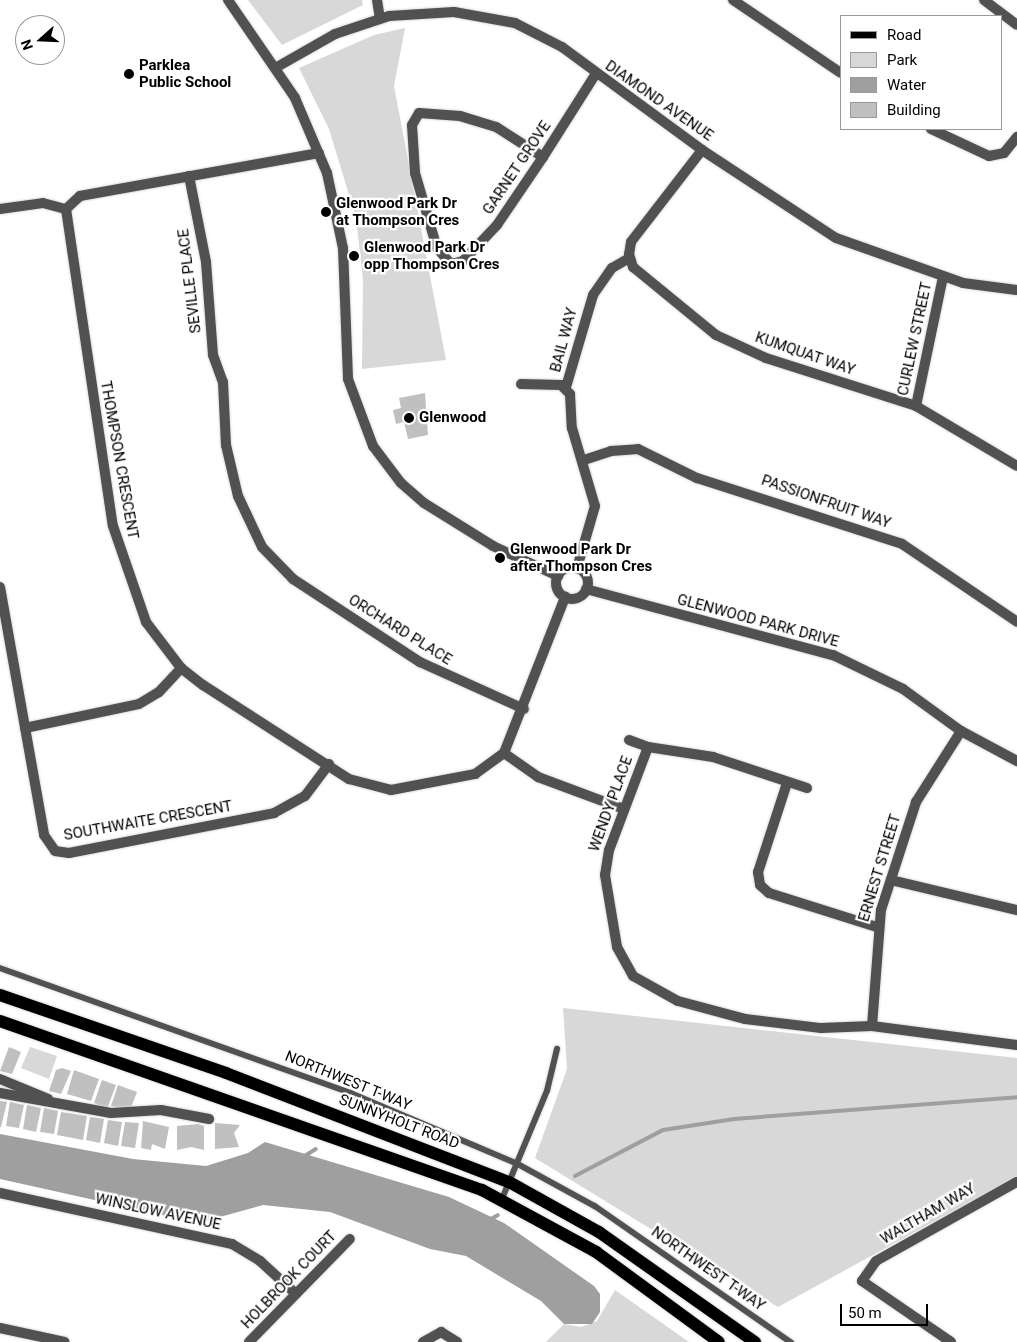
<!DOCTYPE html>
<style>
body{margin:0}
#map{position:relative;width:1017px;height:1342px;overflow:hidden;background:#fff;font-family:Roboto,sans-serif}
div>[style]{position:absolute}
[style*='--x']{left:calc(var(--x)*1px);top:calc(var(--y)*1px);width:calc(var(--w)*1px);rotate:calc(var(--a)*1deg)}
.green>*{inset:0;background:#d8d8d8}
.water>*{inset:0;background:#9f9f9f}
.stream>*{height:4px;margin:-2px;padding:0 2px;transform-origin:2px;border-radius:2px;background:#9f9f9f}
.building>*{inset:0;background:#c0c0c0}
.roads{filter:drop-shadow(0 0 1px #dbdbdb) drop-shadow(0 0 1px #dbdbdb)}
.service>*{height:5.5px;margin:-2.75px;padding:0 2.75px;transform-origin:2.75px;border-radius:2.75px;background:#515151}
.minor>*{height:10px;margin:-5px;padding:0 5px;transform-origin:5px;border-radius:5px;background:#515151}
.tertiary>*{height:10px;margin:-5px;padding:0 5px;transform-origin:5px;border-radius:5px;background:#515151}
.tertiary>.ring{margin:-5px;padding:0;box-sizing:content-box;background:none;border:10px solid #515151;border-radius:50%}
.primary>*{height:12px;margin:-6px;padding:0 6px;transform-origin:6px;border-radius:6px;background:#000}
.dots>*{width:14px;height:14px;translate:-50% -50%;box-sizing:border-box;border:2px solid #fff;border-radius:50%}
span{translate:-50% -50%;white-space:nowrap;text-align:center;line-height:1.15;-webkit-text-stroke:4.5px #fff;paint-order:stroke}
.poi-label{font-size:15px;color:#000;font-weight:700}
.left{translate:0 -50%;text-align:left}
.street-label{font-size:15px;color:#000}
.legend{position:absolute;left:840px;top:15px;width:162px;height:115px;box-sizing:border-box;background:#fff;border:1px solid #999;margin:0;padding:6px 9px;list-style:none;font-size:15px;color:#000}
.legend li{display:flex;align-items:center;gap:10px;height:25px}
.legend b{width:25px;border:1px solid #999}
.north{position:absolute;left:15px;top:15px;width:50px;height:50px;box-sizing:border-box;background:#fff;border:1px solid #999;border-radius:50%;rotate:250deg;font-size:14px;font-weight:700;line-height:20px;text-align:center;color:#000}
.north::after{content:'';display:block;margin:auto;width:18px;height:22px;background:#000;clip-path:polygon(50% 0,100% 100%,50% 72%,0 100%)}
.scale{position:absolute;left:840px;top:1304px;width:88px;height:22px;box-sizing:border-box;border:2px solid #000;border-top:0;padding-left:6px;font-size:15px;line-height:18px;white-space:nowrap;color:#000;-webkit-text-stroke:4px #fff;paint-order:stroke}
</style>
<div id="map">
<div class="green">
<i style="clip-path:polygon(248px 0,362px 0,363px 5px,282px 45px)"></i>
<i style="clip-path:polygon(405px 28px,394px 86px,446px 360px,362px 369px,363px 280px,356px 218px,329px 129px,299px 68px,374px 35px)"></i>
<i style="clip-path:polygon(563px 1008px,1017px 1058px,1017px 1176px,778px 1307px,535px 1158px,567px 1069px)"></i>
<i style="clip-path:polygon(30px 1047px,57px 1056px,49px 1079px,21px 1068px)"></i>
<i style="clip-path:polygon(615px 1290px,689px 1342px,546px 1342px,564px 1324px,581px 1327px,597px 1321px)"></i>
</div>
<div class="water">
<i style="clip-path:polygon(0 1134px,133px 1159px,206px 1166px,248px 1153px,265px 1142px,449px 1197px,504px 1223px,594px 1286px,600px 1294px,600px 1312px,592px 1324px,564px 1324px,541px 1301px,466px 1256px,430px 1249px,330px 1212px,263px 1205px,198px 1223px,0 1179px)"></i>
</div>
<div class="stream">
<i style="--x:303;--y:1157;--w:15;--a:-32"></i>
<i style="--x:575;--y:1176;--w:99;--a:-27.6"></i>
<i style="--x:663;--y:1130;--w:72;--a:-8.8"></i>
<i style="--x:734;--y:1119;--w:284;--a:-4.4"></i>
<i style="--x:489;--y:1220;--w:10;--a:-29"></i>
</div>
<div class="building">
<i style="clip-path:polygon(425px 393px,428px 435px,408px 439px,404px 422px,396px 424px,393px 410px,401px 408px,399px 398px)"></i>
<i style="clip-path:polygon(9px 1047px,21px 1052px,12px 1074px,0 1071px)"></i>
<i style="clip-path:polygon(62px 1068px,71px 1071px,61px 1094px,49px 1091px,56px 1070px)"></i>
<i style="clip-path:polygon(74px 1070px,99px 1079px,91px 1101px,67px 1094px)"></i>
<i style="clip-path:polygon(102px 1080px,116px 1085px,107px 1109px,94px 1103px)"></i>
<i style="clip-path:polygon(118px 1085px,137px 1092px,130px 1110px,111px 1106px)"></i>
<i style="clip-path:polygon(0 1101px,7px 1102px,1px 1127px,0 1127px)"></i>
<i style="clip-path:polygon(10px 1102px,24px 1105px,19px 1128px,6px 1126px)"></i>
<i style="clip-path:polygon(27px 1105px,41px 1108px,36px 1132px,23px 1129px)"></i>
<i style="clip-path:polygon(44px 1108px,58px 1111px,54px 1134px,40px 1132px)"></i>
<i style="clip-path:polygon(61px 1112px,87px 1116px,83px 1140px,57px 1135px)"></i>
<i style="clip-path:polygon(90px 1117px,104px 1119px,100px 1143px,86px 1140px)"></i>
<i style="clip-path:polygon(108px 1120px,122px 1122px,118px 1146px,104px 1143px)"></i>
<i style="clip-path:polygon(143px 1121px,169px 1127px,165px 1149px,152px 1144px,151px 1150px,141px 1148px)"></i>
<i style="clip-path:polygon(125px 1122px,139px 1123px,135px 1148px,121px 1146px)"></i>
<i style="clip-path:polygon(215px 1123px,240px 1125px,234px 1133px,239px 1147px,215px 1149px)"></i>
<i style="clip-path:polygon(198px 1124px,204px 1126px,204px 1150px,191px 1147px,177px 1150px,177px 1126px)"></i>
</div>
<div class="roads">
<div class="service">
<i style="--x:0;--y:968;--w:373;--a:19.6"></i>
<i style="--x:351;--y:1093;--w:179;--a:23"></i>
<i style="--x:516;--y:1163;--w:90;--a:28.6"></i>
<i style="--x:595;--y:1206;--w:239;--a:34.8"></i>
<i style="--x:502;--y:1199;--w:117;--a:-67.4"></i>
<i style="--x:547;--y:1091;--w:43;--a:-76.6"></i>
</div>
<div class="minor">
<i style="--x:377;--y:0;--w:18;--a:81"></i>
<i style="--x:733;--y:0;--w:130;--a:34.1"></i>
<i style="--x:984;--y:0;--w:41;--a:37.1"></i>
<i style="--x:277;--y:67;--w:67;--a:-29.6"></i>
<i style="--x:335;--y:34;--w:57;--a:-18.4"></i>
<i style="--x:389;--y:16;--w:65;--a:-3.5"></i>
<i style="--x:454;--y:12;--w:62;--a:10.2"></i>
<i style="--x:515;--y:23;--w:53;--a:27.1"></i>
<i style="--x:562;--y:47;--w:174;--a:36.3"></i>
<i style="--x:702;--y:150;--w:160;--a:33.3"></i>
<i style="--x:836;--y:238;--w:135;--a:19.5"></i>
<i style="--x:963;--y:283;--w:54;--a:7.4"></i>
<i style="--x:931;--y:129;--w:64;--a:25"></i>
<i style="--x:989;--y:156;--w:15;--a:-11"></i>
<i style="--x:1004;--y:153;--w:21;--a:-51"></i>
<i style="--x:702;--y:150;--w:116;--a:127.7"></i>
<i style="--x:631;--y:242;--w:12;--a:99"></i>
<i style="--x:629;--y:254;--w:14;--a:73"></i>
<i style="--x:633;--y:267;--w:107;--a:39.3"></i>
<i style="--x:716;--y:335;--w:55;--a:24.7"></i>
<i style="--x:766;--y:358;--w:157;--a:17.7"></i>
<i style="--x:916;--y:406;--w:117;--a:30.7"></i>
<i style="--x:319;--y:153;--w:243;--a:169.8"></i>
<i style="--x:80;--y:196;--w:19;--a:137"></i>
<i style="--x:66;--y:209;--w:320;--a:81.6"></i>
<i style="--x:113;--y:526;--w:102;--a:71"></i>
<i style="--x:146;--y:622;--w:58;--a:52.7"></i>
<i style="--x:181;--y:668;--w:28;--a:38"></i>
<i style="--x:203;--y:685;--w:174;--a:32.8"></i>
<i style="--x:349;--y:779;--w:43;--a:14.7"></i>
<i style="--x:391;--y:790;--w:86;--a:-10.8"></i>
<i style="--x:475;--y:774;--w:36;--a:-36"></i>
<i style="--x:504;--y:753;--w:168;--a:-68.6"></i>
<i style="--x:543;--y:157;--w:56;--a:-147.4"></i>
<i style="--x:496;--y:127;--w:38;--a:-163"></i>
<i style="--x:460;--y:116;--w:41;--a:-175.8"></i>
<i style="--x:419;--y:113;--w:14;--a:120"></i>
<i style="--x:412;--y:125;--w:48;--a:86.4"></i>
<i style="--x:415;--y:173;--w:78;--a:73.7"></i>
<i style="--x:437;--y:248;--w:21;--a:49"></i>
<i style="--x:451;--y:264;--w:12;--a:-14"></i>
<i style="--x:463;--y:261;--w:50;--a:-46.6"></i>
<i style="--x:497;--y:225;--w:82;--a:-55.9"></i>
<i style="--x:543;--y:157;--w:97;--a:-57.6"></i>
<i style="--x:189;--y:176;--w:88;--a:78.8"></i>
<i style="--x:206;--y:262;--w:93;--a:85.7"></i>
<i style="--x:213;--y:355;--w:29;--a:70"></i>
<i style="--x:223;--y:382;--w:63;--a:87.3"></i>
<i style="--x:226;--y:445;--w:52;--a:76.8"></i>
<i style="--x:238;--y:496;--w:56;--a:64.8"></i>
<i style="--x:262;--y:547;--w:45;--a:45.9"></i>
<i style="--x:293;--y:579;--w:152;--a:33.2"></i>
<i style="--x:420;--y:662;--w:114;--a:24.3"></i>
<i style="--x:0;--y:209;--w:43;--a:-7.9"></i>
<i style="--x:43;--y:203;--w:24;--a:15"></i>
<i style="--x:521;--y:384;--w:40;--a:1.4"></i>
<i style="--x:561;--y:385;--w:13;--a:45"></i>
<i style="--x:570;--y:394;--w:34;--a:87"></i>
<i style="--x:572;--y:428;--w:81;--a:73.6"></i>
<i style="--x:595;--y:506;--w:65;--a:106.2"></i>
<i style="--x:566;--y:387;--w:96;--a:-73.6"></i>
<i style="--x:593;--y:295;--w:33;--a:-55"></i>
<i style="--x:612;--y:268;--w:20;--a:-30"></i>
<i style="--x:916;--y:406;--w:132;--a:-78.2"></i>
<i style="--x:584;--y:460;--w:28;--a:-18"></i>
<i style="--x:611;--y:451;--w:27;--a:-4"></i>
<i style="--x:638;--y:449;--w:66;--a:26.2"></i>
<i style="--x:697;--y:478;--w:215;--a:17.8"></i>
<i style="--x:902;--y:544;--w:139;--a:34.1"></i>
<i style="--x:0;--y:587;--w:252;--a:79.9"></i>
<i style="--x:44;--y:835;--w:19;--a:55"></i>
<i style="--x:55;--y:851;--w:14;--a:8"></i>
<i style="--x:69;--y:853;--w:209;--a:-11"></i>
<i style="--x:274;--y:813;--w:35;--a:-29"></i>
<i style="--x:305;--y:796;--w:40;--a:-53"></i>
<i style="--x:25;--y:728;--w:116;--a:-11.9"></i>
<i style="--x:139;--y:704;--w:23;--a:-31"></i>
<i style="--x:159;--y:692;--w:33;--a:-47"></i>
<i style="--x:629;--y:740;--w:20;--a:20"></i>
<i style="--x:648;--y:747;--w:110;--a:110.7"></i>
<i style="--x:609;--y:850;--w:25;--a:99"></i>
<i style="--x:605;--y:875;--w:73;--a:80.5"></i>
<i style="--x:617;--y:947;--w:33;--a:61"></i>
<i style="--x:633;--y:976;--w:51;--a:29.1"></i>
<i style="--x:678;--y:1001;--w:69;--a:15"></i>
<i style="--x:745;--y:1019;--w:77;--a:6.8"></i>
<i style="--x:821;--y:1028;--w:51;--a:-2.2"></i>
<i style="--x:872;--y:1026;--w:146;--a:7.5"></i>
<i style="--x:648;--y:747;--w:66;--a:8.7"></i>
<i style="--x:713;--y:757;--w:99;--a:18.3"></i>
<i style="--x:504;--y:753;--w:42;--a:35.2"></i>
<i style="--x:538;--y:777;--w:92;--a:20.4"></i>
<i style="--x:787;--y:783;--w:94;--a:108"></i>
<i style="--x:758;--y:872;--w:13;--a:81"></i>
<i style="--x:760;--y:885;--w:12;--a:42"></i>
<i style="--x:769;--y:893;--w:113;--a:17.5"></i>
<i style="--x:891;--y:880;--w:130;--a:13.4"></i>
<i style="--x:872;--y:1026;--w:116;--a:-85.6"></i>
<i style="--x:881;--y:910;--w:114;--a:-72"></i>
<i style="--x:916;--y:802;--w:84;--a:-57.6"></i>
<i style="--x:0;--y:1079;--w:52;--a:22.6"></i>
<i style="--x:0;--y:1093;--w:113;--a:10.2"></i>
<i style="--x:111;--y:1113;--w:50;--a:-3.4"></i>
<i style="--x:161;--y:1110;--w:49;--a:10.6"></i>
<i style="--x:0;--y:1193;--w:238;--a:12.4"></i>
<i style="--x:232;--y:1244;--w:33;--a:31"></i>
<i style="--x:260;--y:1261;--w:47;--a:42.4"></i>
<i style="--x:0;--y:1328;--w:66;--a:12.2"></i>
<i style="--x:249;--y:1342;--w:144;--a:-45.6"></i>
<i style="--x:423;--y:1342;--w:21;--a:-29"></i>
<i style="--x:441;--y:1332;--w:19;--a:32"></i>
<i style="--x:951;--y:1342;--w:108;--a:-145.6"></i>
<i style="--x:862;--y:1281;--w:24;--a:-55"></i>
<i style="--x:876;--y:1261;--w:162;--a:-29.3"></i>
</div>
<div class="tertiary">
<i style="--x:228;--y:0;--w:119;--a:55.6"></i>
<i style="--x:295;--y:98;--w:82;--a:66.9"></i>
<i style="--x:327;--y:173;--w:77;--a:78"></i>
<i style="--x:343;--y:248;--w:131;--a:87.8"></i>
<i style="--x:348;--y:379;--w:72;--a:69.5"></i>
<i style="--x:373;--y:446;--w:46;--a:52.9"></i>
<i style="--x:401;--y:483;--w:30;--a:41"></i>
<i style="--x:424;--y:503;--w:81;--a:31.9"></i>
<i style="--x:493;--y:546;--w:72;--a:24.8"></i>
<i class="ring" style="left:556px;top:567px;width:22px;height:22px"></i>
<i style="--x:586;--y:589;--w:256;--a:15"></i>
<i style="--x:833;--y:655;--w:78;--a:25.9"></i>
<i style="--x:903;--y:689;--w:72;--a:35.9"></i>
<i style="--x:961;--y:731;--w:64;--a:28.2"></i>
</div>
<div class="primary">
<i style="--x:0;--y:995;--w:239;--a:19"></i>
<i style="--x:226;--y:1073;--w:303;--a:21.1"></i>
<i style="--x:509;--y:1182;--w:103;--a:29.1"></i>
<i style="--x:599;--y:1232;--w:191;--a:35.2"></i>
<i style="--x:0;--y:1021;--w:511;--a:19.32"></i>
<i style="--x:482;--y:1190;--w:130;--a:28.5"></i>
<i style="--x:596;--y:1252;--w:152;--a:36.2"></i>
</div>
</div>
<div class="dots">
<i style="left:129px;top:74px;background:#000"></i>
<i style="left:326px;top:212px;background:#000"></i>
<i style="left:354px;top:256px;background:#000"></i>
<i style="left:409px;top:418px;background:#000"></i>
<i style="left:500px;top:558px;background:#000"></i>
</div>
<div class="poi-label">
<span class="left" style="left:139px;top:74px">Parklea<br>Public School</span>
<span class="left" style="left:336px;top:212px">Glenwood Park Dr<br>at Thompson Cres</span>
<span class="left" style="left:364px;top:256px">Glenwood Park Dr<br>opp Thompson Cres</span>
<span class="left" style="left:419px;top:418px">Glenwood</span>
<span class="left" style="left:510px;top:558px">Glenwood Park Dr<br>after Thompson Cres</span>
</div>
<div class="street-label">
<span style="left:659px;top:101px;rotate:35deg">DIAMOND AVENUE</span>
<span style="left:517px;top:168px;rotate:-56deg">GARNET GROVE</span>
<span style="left:190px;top:281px;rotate:-97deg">SEVILLE PLACE</span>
<span style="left:915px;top:339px;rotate:-78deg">CURLEW STREET</span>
<span style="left:564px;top:340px;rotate:-75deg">BAIL WAY</span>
<span style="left:805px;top:354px;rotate:19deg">KUMQUAT WAY</span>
<span style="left:119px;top:460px;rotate:80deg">THOMPSON CRESCENT</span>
<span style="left:826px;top:502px;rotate:19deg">PASSIONFRUIT WAY</span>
<span style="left:758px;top:621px;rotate:15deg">GLENWOOD PARK DRIVE</span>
<span style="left:400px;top:630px;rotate:32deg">ORCHARD PLACE</span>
<span style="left:611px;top:804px;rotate:-70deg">WENDY PLACE</span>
<span style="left:148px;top:821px;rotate:-10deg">SOUTHWAITE CRESCENT</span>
<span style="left:880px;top:868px;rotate:-73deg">ERNEST STREET</span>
<span style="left:348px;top:1081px;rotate:22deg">NORTHWEST T-WAY</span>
<span style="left:399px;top:1122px;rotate:21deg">SUNNYHOLT ROAD</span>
<span style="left:158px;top:1212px;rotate:12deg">WINSLOW AVENUE</span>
<span style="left:928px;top:1214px;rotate:-30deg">WALTHAM WAY</span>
<span style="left:708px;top:1269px;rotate:35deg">NORTHWEST T-WAY</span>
<span style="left:289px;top:1280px;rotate:-46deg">HOLBROOK COURT</span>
</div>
<ul class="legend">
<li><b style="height:6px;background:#000"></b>Road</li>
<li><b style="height:14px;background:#d8d8d8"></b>Park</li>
<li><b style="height:14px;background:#9f9f9f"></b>Water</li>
<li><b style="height:14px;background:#c0c0c0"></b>Building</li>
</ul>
<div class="north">N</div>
<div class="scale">50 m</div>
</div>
